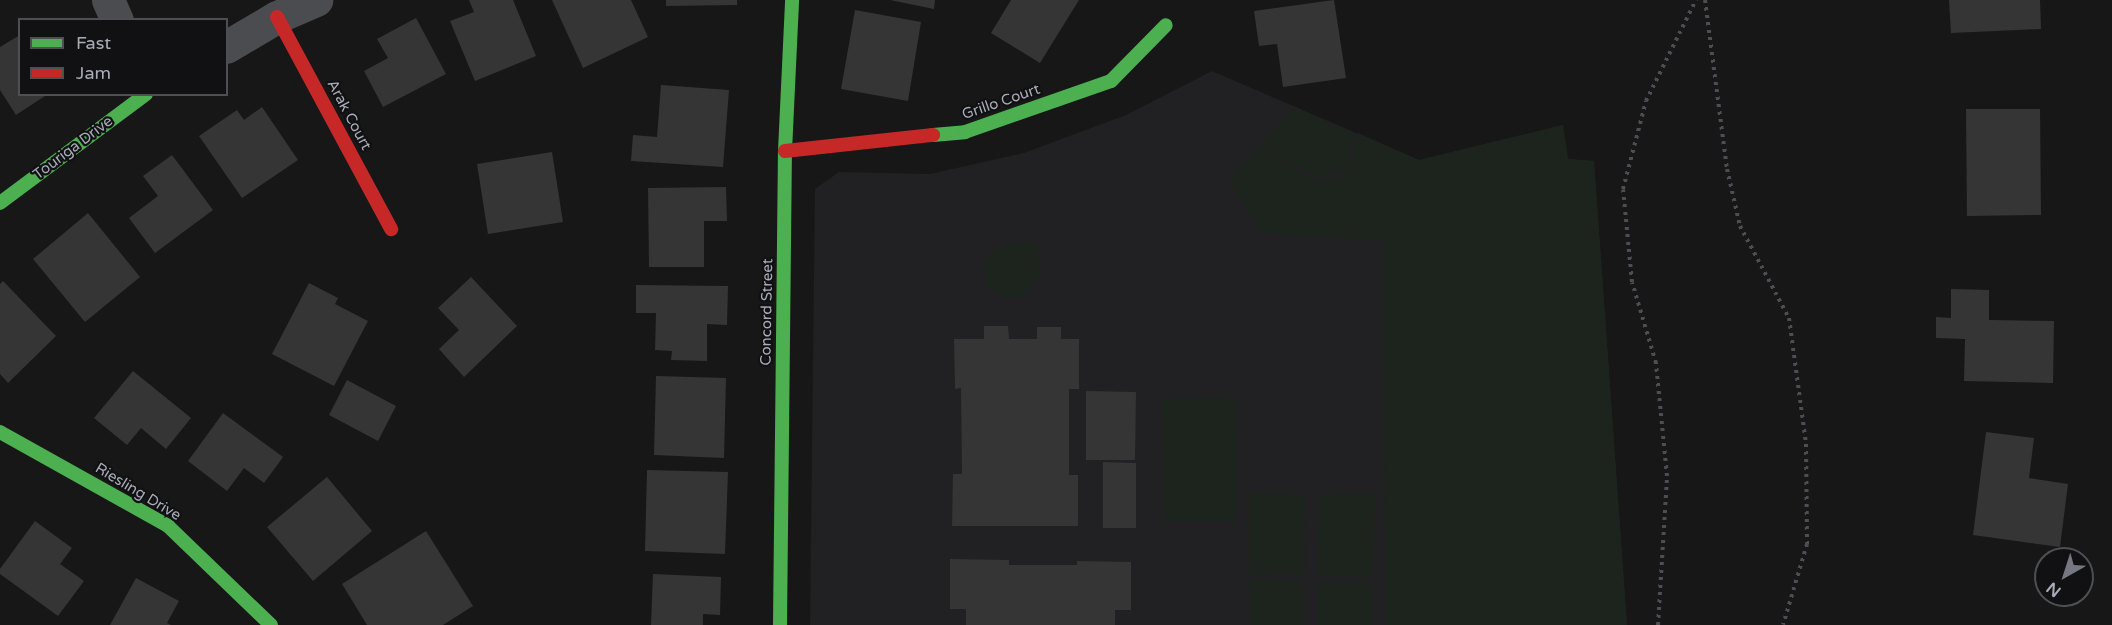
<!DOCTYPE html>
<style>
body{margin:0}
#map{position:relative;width:2112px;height:625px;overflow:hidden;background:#171717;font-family:"Varela Round",sans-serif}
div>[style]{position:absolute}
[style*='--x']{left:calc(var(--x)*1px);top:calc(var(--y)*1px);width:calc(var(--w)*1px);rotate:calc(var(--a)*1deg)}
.built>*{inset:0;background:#212123}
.green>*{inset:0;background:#1d241e}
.building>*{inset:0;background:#353536}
.path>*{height:4px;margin-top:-2px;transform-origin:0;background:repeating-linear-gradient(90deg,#4d4e52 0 3px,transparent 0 7.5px)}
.street>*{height:33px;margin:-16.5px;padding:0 16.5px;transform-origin:16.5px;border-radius:16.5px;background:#4b4c50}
.fast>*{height:14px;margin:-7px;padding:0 7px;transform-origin:7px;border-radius:7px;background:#4caf50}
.jam>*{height:14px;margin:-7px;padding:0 7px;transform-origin:7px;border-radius:7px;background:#c62828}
span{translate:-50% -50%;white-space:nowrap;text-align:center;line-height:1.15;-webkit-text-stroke:4.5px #111113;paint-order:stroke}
.street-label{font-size:15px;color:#a8adb8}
.legend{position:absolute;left:18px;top:18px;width:210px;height:78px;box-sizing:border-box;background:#111113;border:2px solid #4d4f55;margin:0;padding:8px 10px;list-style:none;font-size:18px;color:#a8adb8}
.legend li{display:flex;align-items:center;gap:12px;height:30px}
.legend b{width:30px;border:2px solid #4d4f55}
.north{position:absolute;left:2034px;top:547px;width:60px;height:60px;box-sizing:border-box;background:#111113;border:2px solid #4d4f55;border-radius:50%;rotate:219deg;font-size:16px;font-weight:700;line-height:24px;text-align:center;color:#a8adb8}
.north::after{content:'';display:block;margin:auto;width:21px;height:27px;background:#757880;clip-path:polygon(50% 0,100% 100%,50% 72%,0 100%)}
</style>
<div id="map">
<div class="built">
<i style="clip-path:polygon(1212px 71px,1419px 160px,1563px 125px,1568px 159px,1594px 161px,1627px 625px,810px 625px,815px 189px,839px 172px,930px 174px,1024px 153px,1126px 115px)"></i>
</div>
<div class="green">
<i style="clip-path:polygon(1294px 106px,1355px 136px,1343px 168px,1321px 178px,1259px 145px)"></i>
<i style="clip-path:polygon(1563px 125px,1568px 159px,1594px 161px,1627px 625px,1386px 625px,1382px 241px,1261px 233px,1228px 177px,1260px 147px,1322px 182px,1340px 177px,1355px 150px,1358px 133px,1419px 160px)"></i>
<i style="clip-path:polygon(1031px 242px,1037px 247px,1040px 275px,1022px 298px,1001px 297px,986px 285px,984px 263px,996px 247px)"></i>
<i style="clip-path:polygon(1237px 397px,1236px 522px,1164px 521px,1162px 399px)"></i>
<i style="clip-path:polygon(1249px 493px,1305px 493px,1304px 575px,1249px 574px)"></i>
<i style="clip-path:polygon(1319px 493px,1376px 494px,1372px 576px,1317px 576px)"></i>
<i style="clip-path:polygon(1249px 580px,1303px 581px,1303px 625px,1250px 625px)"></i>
<i style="clip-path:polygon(1318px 581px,1372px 581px,1372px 625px,1318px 625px)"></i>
</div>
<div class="building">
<i style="clip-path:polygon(469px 0,513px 0,536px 56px,475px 81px,450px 21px,474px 12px)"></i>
<i style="clip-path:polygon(552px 0,631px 0,648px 37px,583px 68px)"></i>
<i style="clip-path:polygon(666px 0,737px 0,737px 5px,666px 6px)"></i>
<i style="clip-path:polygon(890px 0,935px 0,934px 9px)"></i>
<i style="clip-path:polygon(1011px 0,1079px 0,1040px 63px,991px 33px)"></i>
<i style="clip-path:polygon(1334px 0,1346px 78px,1283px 87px,1277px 44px,1259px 46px,1254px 11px)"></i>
<i style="clip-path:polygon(1949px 0,2040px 0,2041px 29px,1951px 33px)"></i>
<i style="clip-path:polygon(855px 10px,921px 22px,908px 101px,841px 89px)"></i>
<i style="clip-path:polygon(416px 18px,446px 74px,383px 107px,364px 71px,388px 58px,377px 39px)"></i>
<i style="clip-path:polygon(20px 35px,20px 94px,48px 94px,16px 115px,0 90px,0 47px)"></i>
<i style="clip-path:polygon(661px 85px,729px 90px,723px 167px,631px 161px,633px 135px,657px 137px)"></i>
<i style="clip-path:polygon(262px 107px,298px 160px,242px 198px,199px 136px,237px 110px,244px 120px)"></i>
<i style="clip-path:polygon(1966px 109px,2040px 109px,2041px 215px,1967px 216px)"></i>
<i style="clip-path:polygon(552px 152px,563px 222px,488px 234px,477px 164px)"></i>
<i style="clip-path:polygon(172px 155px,213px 210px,155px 253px,129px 218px,158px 196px,143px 176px)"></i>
<i style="clip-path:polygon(726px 187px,727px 221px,704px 221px,704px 267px,649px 267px,648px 188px)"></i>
<i style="clip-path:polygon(88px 213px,140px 277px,85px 322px,33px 259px)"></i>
<i style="clip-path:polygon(471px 277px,517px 326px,464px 377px,439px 349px,459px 330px,438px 308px)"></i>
<i style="clip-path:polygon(3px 281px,56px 336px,8px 383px,0 374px,0 284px)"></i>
<i style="clip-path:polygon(309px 283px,338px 298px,335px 304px,368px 321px,334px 386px,272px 354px)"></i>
<i style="clip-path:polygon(636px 285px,728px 286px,727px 325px,707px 324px,707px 361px,671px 360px,672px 351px,655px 350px,656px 313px,636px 313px)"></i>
<i style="clip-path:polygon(1951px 289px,1989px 290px,1989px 320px,2054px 321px,2053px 383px,1964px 381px,1965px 339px,1936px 338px,1936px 317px,1951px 318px)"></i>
<i style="clip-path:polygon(984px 326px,1008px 326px,1009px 339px,1037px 339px,1037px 327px,1061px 327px,1061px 339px,1079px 339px,1079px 389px,1069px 389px,1069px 475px,1078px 475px,1078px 526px,952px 526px,953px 474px,962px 474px,961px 388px,955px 389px,954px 339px,984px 339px)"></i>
<i style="clip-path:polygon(133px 371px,191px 418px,166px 449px,141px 428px,127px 445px,94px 418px)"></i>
<i style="clip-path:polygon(656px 376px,726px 378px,724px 458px,654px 455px)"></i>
<i style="clip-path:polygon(347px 380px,396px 406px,378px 441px,329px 415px)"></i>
<i style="clip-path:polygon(1086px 391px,1136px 392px,1135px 460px,1086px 460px)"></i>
<i style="clip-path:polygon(223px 413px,283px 457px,264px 483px,244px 468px,227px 491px,188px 461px)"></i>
<i style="clip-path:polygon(1986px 432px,2034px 438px,2029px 478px,2068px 484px,2060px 547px,1973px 535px)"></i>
<i style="clip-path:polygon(1103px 462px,1136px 463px,1136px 528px,1103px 528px)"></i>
<i style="clip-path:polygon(647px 470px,728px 472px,725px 554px,645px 551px)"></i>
<i style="clip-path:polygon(327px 477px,372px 531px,313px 581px,267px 527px)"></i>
<i style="clip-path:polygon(35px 521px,72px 548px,60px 564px,84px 581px,58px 616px,0 574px,0 569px)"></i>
<i style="clip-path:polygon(426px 531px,473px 606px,443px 625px,367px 625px,342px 584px)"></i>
<i style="clip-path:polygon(950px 559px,1009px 560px,1009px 565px,1077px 565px,1077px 561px,1131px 562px,1131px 610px,1115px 610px,1115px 625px,966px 625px,966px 609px,950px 609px)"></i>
<i style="clip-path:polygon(653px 574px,721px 577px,720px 615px,703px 614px,703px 625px,651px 625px)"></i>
<i style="clip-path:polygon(136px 578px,179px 601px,167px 623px,171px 625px,110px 625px)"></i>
</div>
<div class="path">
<i style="--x:1705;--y:0;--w:170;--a:82.6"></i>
<i style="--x:1727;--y:169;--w:58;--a:77.2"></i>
<i style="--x:1740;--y:226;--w:104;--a:62"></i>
<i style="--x:1789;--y:318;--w:127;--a:82.3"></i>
<i style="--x:1806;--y:444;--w:100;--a:89.4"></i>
<i style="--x:1807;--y:544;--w:84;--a:106.5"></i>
<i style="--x:1658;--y:625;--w:149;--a:-86.5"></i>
<i style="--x:1667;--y:476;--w:114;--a:-95.6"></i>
<i style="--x:1656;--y:363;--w:84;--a:-106.5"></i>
<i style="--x:1632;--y:282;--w:93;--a:-95.5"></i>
<i style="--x:1623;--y:189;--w:91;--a:-75.4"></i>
<i style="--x:1646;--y:101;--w:113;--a:-63.7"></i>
</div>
<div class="street">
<i style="--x:108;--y:0;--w:22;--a:66"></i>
<i style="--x:226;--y:47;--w:59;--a:-30.5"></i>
<i style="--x:277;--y:17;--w:43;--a:-23.6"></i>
</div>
<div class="fast">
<i style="--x:933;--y:135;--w:32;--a:-5"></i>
<i style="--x:965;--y:132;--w:155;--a:-19.3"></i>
<i style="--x:1111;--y:81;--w:78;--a:-45.5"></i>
<i style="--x:0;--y:203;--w:182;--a:-36.7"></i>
<i style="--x:0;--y:432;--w:193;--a:29.2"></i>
<i style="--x:168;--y:526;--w:143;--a:43.9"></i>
<i style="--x:780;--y:625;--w:474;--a:-89.4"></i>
<i style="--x:785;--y:151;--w:151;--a:-87.3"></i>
</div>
<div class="jam">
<i style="--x:277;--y:17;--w:241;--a:61.7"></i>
<i style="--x:785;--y:151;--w:149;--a:-6.2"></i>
</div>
<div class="street-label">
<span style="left:1001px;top:102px;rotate:-19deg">Grillo Court</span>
<span style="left:349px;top:115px;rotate:62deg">Arak Court</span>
<span style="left:73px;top:148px;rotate:-37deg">Touriga Drive</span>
<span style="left:767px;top:312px;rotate:-89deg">Concord Street</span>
<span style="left:138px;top:492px;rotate:31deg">Riesling Drive</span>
</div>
<ul class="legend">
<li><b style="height:8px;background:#4caf50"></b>Fast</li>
<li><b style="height:8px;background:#c62828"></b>Jam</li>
</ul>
<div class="north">N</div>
</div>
